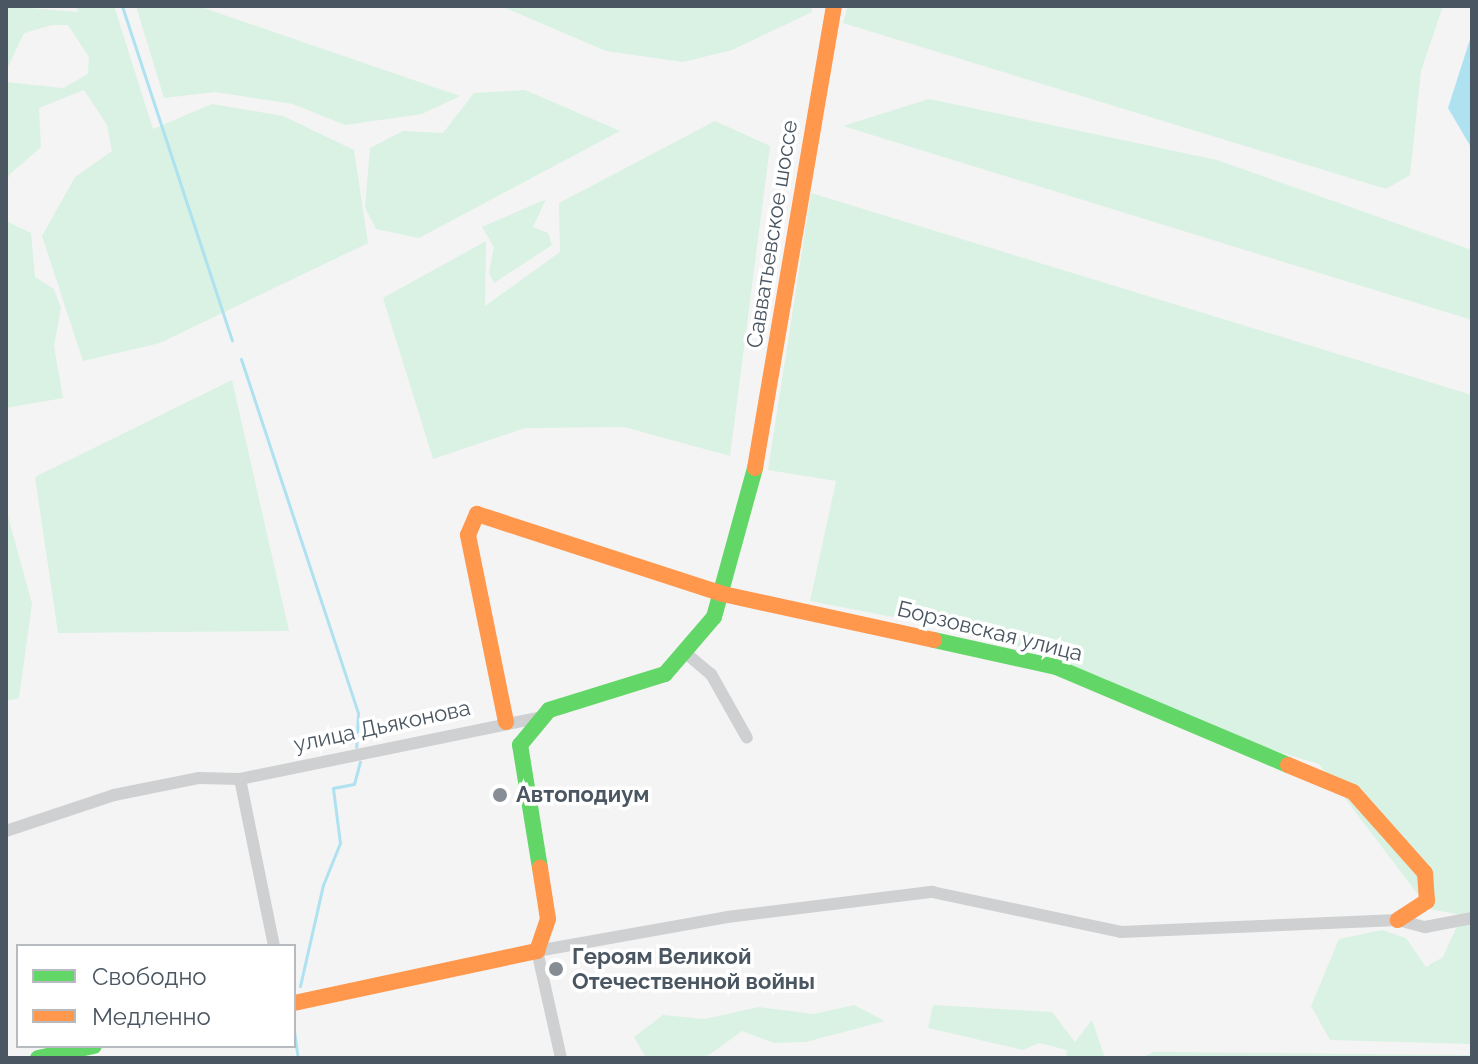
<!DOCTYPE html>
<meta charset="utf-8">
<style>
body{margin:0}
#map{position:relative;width:1478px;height:1064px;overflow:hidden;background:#f4f4f4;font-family:Raleway,sans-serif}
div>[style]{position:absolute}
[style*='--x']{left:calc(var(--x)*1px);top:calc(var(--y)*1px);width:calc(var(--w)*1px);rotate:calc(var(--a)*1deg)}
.green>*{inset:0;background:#d9f2e3}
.water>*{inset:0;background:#aee2f0}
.stream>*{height:3px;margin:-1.5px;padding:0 1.5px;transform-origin:1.5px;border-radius:1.5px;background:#aee2f0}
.street>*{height:12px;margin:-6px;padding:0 6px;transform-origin:6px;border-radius:6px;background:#ced0d2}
.fast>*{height:16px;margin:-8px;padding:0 8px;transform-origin:8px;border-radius:8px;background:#63d668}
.slow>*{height:16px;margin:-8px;padding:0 8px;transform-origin:8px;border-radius:8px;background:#ff974d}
.dots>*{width:22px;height:22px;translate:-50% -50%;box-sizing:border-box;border:4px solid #fff;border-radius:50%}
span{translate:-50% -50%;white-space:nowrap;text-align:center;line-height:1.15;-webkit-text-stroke:7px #fff;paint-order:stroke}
.street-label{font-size:22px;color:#4a5661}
.poi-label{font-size:22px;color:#4a5661;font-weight:700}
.left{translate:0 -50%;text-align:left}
.frame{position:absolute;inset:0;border:8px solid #4a5661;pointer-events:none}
.legend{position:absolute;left:16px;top:944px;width:280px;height:104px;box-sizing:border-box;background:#fff;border:2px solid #b7bbc0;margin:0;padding:10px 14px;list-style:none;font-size:24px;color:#4a5661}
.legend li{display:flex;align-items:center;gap:16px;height:40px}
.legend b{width:40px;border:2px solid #b7bbc0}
</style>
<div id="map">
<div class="green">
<i style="clip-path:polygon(6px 6px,78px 12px,77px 6px,114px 6px,153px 129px,212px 104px,283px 116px,354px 150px,368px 243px,160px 343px,83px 361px,42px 236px,75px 177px,112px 151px,107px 125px,84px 90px,39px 108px,41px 147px,9px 175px,6px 186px,6px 82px,63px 88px,88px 74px,89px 57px,68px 25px,52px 25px,24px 33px,6px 71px)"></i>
<i style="clip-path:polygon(136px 6px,198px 6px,460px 96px,422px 114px,345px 125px,293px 104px,215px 92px,164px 98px)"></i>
<i style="clip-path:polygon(501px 6px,812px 6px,812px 12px,732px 50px,683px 62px,606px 51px)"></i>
<i style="clip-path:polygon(848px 6px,1443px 6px,1421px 71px,1410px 175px,1386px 189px,843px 23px)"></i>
<i style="clip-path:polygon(525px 90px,620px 131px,419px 238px,376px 229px,365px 207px,370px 148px,403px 131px,443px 133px,474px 93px)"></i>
<i style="clip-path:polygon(929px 99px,1217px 160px,1472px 250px,1472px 320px,843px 126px)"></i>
<i style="clip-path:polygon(715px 121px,770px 146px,730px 456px,624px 427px,525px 428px,433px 459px,383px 298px,486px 241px,485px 306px,560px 252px,559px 203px)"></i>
<i style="clip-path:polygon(811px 193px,1472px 395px,1472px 1044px,1330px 1040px,1311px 1006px,1339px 939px,1382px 930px,1406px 938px,1426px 967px,1443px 957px,1462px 915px,1429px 909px,1319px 764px,1153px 715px,1106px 679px,982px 634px,810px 601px,836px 481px,768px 470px)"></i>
<i style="clip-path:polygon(546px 199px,533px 227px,548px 233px,552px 245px,494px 283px,489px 273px,494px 247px,482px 227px)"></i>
<i style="clip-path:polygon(6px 221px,31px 233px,35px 277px,54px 289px,61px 308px,54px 346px,63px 398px,6px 408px)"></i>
<i style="clip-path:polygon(232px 380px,289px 631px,58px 633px,35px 477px)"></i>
<i style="clip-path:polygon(6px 509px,32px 604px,19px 698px,6px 701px)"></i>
<i style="clip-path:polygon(854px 1005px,885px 1021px,806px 1042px,774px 1043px,742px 1031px,709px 1055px,692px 1058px,646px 1058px,634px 1037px,663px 1015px,705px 1019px,759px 1007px,814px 1014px)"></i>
<i style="clip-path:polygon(933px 1005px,1052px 1012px,1075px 1042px,1092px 1020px,1105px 1058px,1066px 1058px,1067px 1050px,1039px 1043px,1023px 1050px,928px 1028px)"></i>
<i style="clip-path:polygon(1154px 1052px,1472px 1055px,1472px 1058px,1143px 1057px)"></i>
</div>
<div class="water">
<i style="clip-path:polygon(1472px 33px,1472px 149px,1448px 108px)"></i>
</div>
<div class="stream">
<i style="--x:122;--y:6;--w:352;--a:71.8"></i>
<i style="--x:241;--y:359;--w:373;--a:71.7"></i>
<i style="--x:358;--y:713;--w:34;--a:93"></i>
<i style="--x:300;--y:986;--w:104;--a:-77.2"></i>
<i style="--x:323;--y:885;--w:45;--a:-68"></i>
<i style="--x:340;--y:843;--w:55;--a:-97.3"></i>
<i style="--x:333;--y:788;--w:21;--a:-11"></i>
<i style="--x:354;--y:784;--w:23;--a:-75"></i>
<i style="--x:294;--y:1031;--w:27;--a:82"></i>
</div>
<div class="street">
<i style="--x:688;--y:655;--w:30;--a:40"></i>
<i style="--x:711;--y:674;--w:73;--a:60.6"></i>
<i style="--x:240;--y:779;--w:170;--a:78.5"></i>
<i style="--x:6;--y:831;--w:114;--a:-18.4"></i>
<i style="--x:114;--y:795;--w:87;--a:-11.3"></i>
<i style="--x:199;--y:778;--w:41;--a:1.4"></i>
<i style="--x:240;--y:779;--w:302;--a:-11.6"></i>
<i style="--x:561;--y:1058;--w:110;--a:-102.6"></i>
<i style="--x:537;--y:951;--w:193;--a:-10.1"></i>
<i style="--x:727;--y:917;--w:207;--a:-7"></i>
<i style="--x:932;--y:892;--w:193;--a:11.9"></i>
<i style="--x:1121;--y:932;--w:277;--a:-2.5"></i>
<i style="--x:1398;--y:920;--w:28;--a:15"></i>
<i style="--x:1425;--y:927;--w:48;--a:-10.8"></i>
</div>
<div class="fast">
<i style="--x:934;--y:640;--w:125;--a:12.5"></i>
<i style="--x:1056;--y:667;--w:252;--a:22.9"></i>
<i style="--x:540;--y:868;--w:125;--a:-99.2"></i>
<i style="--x:520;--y:745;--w:45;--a:-50.4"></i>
<i style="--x:549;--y:710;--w:121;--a:-17.2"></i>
<i style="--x:665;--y:674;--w:75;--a:-49.3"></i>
<i style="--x:714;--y:617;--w:155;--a:-74.6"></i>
<i style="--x:38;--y:1058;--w:57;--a:-12.1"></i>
</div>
<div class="slow">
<i style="--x:755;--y:468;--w:469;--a:-80.3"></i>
<i style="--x:506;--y:722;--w:191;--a:-101.5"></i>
<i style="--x:468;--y:535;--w:23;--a:-67"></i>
<i style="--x:477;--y:514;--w:259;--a:18"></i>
<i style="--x:723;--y:594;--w:216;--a:12.3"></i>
<i style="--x:1288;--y:765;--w:70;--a:22.6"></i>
<i style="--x:1353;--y:792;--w:108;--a:48.4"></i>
<i style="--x:1425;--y:873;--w:28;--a:86"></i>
<i style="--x:1427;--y:901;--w:35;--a:147"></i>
<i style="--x:294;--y:1003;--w:249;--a:-12.1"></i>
<i style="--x:537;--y:951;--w:34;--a:-71"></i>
<i style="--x:548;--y:919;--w:52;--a:-98.9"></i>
</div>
<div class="dots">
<i style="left:500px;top:795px;background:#868d94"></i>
<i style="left:556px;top:969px;background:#868d94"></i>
</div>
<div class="street-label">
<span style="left:772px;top:234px;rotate:-81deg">Савватьевское шоссе</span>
<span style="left:990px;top:631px;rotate:14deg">Борзовская улица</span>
<span style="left:382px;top:726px;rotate:-12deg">улица Дьяконова</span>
</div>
<div class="poi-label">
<span class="left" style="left:516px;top:795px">Автоподиум</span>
<span class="left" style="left:572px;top:969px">Героям Великой<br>Отечественной войны</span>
</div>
<div class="frame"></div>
<ul class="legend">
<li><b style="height:10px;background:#63d668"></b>Свободно</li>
<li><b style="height:10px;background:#ff974d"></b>Медленно</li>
</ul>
</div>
